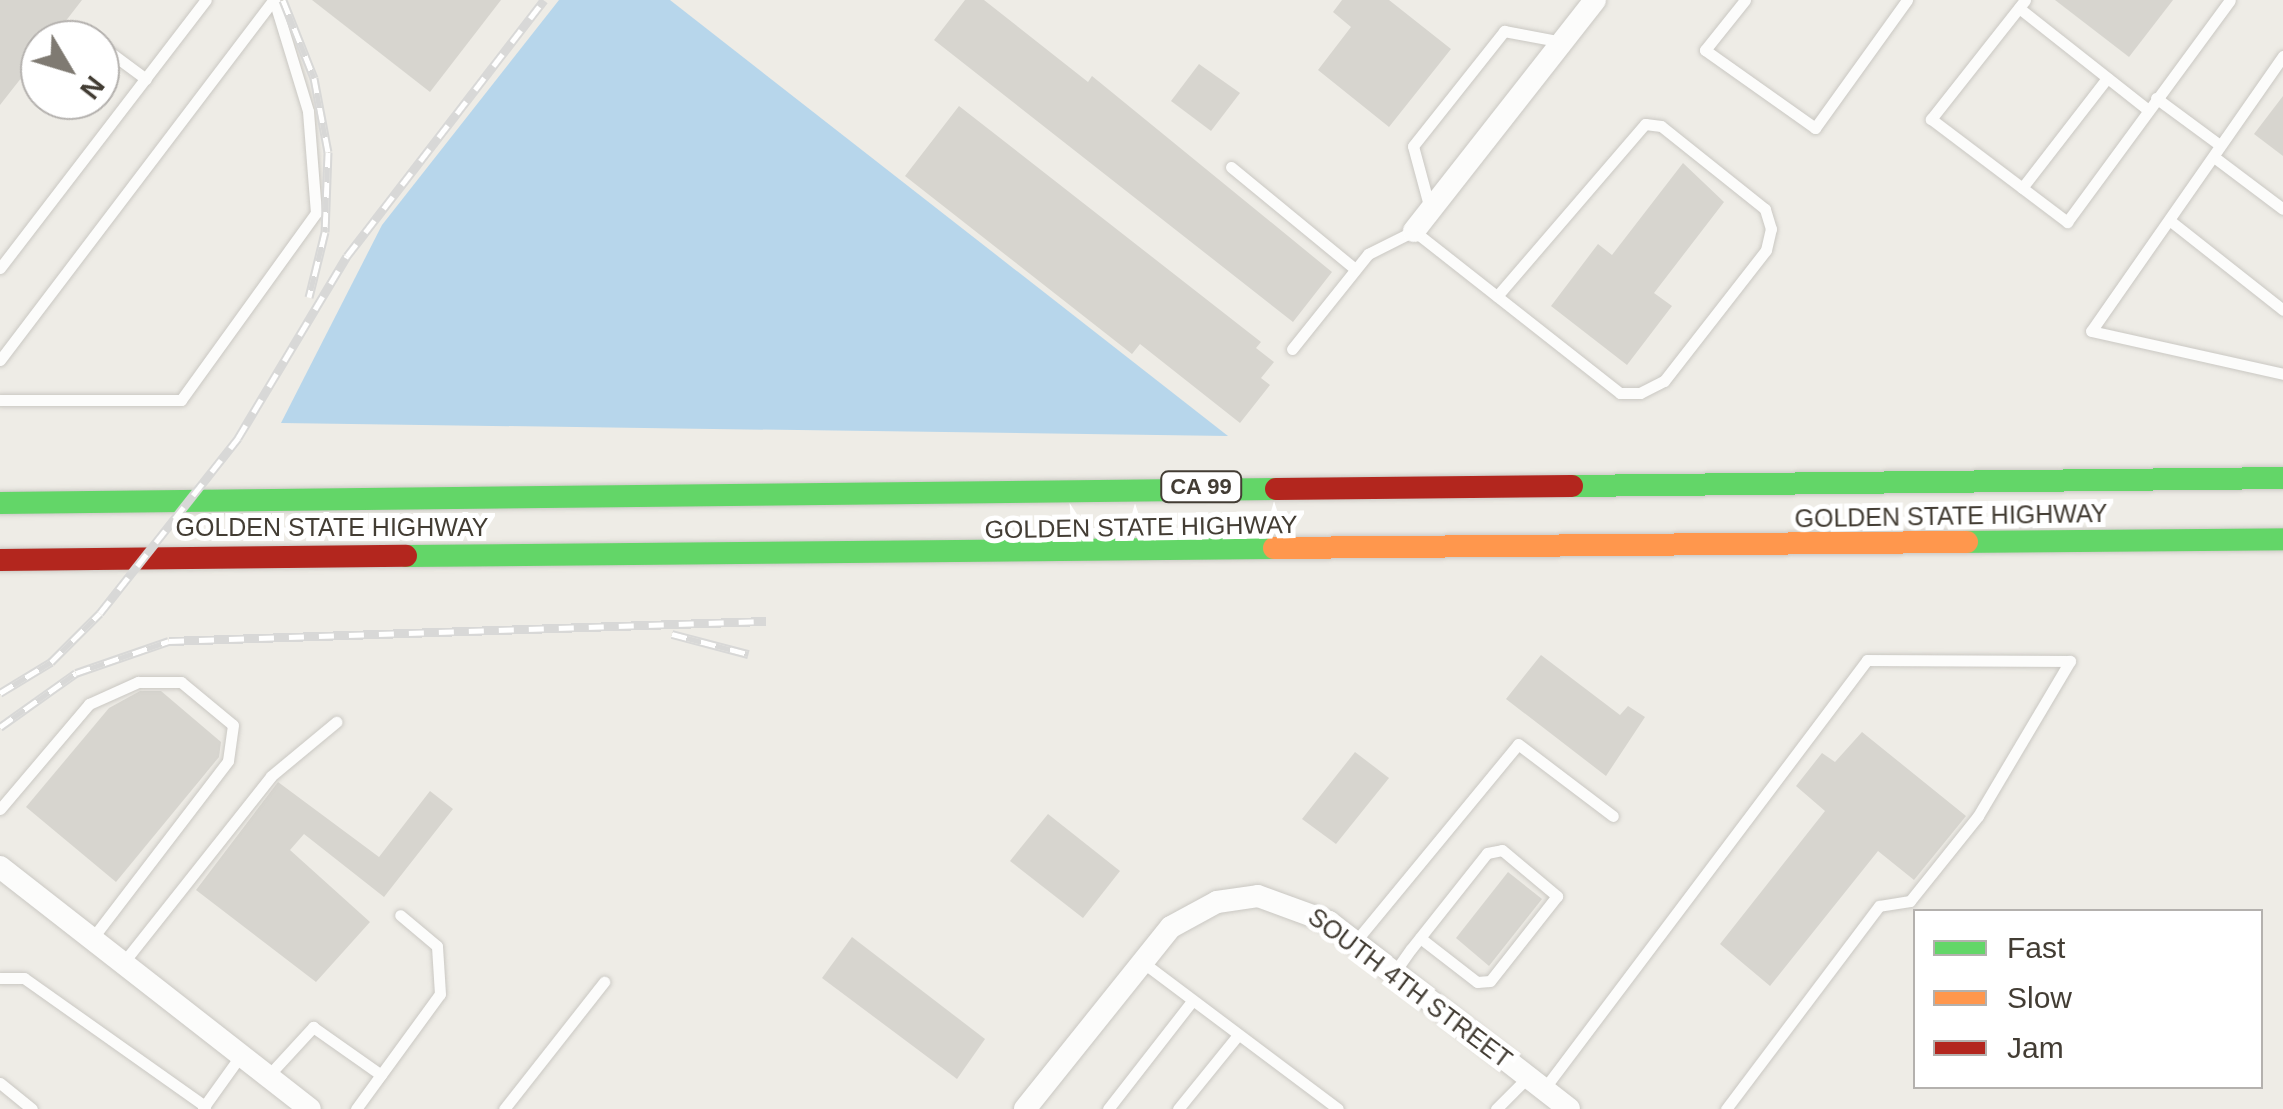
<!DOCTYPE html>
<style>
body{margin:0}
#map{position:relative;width:2283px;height:1109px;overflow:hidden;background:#eeece6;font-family:Helvetica,sans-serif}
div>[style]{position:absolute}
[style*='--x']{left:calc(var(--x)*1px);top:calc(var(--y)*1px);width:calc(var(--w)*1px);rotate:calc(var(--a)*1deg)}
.water>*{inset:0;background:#b7d6eb}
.building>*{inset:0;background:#d7d5cf}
.roads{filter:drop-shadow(0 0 2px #cac8c3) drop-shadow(0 0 2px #cac8c3)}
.lane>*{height:11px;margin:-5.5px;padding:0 5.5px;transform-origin:5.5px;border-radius:5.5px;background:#fcfcfb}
.street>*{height:22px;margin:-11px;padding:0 11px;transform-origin:11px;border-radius:11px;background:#fcfcfb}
.fast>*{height:22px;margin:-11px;padding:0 11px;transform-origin:11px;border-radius:11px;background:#63d668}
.slow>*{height:22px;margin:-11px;padding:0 11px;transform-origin:11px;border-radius:11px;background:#ff974d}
.jam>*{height:22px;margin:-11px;padding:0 11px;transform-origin:11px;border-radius:11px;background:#b3261e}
.rail>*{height:9px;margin-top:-4.5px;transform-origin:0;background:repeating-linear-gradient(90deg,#fff 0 15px,#d8d8d7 0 30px);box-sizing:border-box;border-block:2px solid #d8d8d7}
span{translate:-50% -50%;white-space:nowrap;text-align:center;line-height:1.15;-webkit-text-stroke:10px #fff;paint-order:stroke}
.shield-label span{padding:2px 8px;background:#fff;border:2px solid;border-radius:8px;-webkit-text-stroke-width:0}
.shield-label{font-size:22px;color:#433d34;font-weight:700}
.street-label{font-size:25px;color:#433d34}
.legend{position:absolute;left:1913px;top:909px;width:350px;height:180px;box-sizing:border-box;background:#fff;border:2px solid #b4b1ae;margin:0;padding:12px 18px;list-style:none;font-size:30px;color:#433d34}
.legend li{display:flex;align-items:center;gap:20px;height:50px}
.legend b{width:50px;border:2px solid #b4b1ae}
.north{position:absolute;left:20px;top:20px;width:100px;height:100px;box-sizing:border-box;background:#fff;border:2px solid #b4b1ae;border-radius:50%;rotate:128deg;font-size:28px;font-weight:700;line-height:40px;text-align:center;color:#433d34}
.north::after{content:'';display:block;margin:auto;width:35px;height:45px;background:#7f7a72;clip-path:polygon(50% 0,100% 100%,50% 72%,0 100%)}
</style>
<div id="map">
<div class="water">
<i style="clip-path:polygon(559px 0,670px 0,1228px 436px,281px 423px,382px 225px)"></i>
</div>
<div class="building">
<i style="clip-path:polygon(0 0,82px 0,51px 40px,40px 40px,40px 54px,0 105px)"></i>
<i style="clip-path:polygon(312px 0,501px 0,430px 92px)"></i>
<i style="clip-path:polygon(965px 0,984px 0,1088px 82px,1092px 76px,1332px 272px,1293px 322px,934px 40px)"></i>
<i style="clip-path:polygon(1342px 0,1389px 0,1451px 49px,1389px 127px,1318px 70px,1351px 27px,1333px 12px)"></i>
<i style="clip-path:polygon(2055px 0,2173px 0,2129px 57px)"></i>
<i style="clip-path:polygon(1199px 64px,1240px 93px,1211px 131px,1171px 101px)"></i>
<i style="clip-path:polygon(2283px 96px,2283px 156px,2254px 134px)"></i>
<i style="clip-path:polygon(959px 106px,1261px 342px,1256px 348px,1274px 362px,1261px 378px,1270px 385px,1240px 423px,1140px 344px,1132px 354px,905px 176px)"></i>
<i style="clip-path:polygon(1683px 163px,1724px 202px,1654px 293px,1672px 306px,1627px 365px,1551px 306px,1598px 244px,1612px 255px)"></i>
<i style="clip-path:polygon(1541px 655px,1620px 715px,1628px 706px,1645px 717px,1606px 776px,1506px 699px)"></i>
<i style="clip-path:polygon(140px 691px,161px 691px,221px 742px,219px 757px,116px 882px,26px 807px,109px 708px)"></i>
<i style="clip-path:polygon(1862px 732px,1966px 816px,1914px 880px,1878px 851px,1770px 986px,1720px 944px,1825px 811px,1796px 786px,1822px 753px,1835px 762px)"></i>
<i style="clip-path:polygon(1355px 752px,1389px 778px,1336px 844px,1302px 819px)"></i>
<i style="clip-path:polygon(278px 782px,379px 857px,430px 791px,453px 809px,384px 897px,304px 834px,290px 850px,370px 922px,316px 982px,196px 890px)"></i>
<i style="clip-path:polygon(1048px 814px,1120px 871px,1083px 918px,1010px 861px)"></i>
<i style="clip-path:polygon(1508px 872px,1542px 899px,1489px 966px,1456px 938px)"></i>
<i style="clip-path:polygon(852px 937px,985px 1039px,957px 1079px,822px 978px)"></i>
</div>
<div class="roads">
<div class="lane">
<i style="--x:1745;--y:0;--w:64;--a:128.7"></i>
<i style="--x:1705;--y:50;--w:135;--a:35.3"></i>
<i style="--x:1815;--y:128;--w:158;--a:-54.3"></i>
<i style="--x:2025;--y:0;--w:152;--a:128.3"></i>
<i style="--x:1931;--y:119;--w:171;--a:37.1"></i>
<i style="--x:2067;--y:222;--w:275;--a:-53.7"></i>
<i style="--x:2019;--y:8;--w:164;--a:38.3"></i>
<i style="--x:85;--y:34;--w:10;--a:37"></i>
<i style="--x:100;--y:45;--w:57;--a:36.5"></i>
<i style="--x:2283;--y:56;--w:335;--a:124.9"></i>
<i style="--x:2091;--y:331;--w:197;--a:12.6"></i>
<i style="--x:2156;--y:98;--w:76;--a:36.4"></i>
<i style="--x:2218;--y:160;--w:81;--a:37"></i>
<i style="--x:1231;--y:167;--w:161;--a:39.4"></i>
<i style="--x:2022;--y:188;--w:139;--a:-52.3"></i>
<i style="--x:1430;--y:209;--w:65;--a:-105.1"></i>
<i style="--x:1413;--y:146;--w:147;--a:-51.6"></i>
<i style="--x:1504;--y:31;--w:59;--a:10.7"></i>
<i style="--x:2173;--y:223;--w:140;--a:38.3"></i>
<i style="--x:0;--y:268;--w:338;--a:-52.5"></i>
<i style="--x:1292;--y:349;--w:122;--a:-51.3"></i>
<i style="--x:1368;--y:254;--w:51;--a:-26.6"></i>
<i style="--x:1414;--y:231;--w:262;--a:38.2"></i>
<i style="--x:1620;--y:393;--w:20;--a:0"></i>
<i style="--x:1640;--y:393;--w:27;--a:-27"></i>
<i style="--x:1664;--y:381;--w:166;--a:-52.1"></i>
<i style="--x:1766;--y:250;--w:22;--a:-77"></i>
<i style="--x:1771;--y:229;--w:21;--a:-107"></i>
<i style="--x:1765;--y:209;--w:133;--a:-141.4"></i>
<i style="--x:1661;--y:126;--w:16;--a:-173"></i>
<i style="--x:1645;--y:124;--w:227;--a:130.7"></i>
<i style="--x:0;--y:360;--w:452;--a:-52.8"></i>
<i style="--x:0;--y:400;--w:181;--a:0"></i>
<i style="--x:181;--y:400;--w:231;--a:-54.2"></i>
<i style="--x:316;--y:213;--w:102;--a:-94.5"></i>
<i style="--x:308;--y:111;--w:116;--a:-107"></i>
<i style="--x:0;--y:809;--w:138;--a:-49.7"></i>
<i style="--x:89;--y:704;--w:54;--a:-24.2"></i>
<i style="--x:138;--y:682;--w:43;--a:0"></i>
<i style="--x:181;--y:682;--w:67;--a:39.6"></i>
<i style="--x:233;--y:725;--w:36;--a:98"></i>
<i style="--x:228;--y:761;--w:224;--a:127.4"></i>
<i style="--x:1355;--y:942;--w:256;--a:-50.5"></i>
<i style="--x:1518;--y:744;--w:119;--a:37.2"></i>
<i style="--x:1141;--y:961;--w:246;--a:36.9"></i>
<i style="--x:123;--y:963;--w:238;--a:-51.6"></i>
<i style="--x:271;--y:776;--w:85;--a:-39.7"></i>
<i style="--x:1394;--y:973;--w:29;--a:-55"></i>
<i style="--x:1411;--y:949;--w:122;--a:-51.6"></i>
<i style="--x:1487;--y:853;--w:15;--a:-11"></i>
<i style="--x:1502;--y:850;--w:72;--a:39.9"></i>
<i style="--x:1557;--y:896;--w:108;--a:128.2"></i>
<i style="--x:1490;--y:981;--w:13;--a:176"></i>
<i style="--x:1477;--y:982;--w:72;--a:-142.3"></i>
<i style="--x:0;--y:978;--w:24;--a:0"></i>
<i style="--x:24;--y:978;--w:222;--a:35.3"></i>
<i style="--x:268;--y:1076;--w:67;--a:-47.4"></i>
<i style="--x:313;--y:1027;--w:83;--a:35.2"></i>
<i style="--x:0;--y:1083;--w:41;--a:39.1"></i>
<i style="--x:1544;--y:1089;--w:537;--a:-53.02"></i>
<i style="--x:1867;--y:660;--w:203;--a:0.3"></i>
<i style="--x:2070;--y:661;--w:180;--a:120.7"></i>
<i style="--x:1978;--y:816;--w:109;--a:128.7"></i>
<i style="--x:1910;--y:901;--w:31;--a:171"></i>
<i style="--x:1879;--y:906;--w:254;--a:127"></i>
<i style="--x:203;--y:1108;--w:65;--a:-54.4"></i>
<i style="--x:356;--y:1109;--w:142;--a:-53.9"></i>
<i style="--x:440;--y:994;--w:48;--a:-93.6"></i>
<i style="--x:437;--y:946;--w:48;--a:-140"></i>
<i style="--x:504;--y:1109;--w:162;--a:-51.8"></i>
<i style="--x:1108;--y:1109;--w:137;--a:-52.1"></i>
<i style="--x:1178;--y:1109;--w:95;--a:-51"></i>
<i style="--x:1496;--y:1109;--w:45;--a:-45"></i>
</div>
<div class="street">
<i style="--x:1414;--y:231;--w:293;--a:-51.9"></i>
<i style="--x:0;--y:867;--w:393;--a:38"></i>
<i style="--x:1025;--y:1109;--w:233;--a:-51.3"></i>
<i style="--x:1171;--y:927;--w:52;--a:-28.5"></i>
<i style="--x:1217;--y:902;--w:41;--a:-8.3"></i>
<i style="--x:1258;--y:896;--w:76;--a:20.1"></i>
<i style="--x:1329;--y:922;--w:304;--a:37.9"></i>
</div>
<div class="fast">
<i style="--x:1572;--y:486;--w:711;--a:-0.64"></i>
<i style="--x:0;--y:503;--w:1276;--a:-0.63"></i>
<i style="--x:1967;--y:542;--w:316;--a:-0.5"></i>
<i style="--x:406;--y:556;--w:868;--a:-0.53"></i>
</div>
<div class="slow">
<i style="--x:1274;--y:548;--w:693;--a:-0.5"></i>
</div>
<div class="jam">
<i style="--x:1276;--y:489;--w:296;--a:-0.6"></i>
<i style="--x:0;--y:560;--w:406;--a:-0.6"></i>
</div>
</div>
<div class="rail">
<i style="--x:283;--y:0;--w:84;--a:68.3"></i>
<i style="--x:314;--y:78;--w:75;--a:79.3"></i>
<i style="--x:328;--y:152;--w:80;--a:92.1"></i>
<i style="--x:325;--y:232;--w:67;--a:103.8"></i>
<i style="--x:672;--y:634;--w:79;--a:14.7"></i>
<i style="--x:0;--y:693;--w:60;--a:-31.3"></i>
<i style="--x:51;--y:662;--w:69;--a:-45"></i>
<i style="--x:100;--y:613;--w:223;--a:-51.7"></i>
<i style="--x:238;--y:438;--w:212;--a:-59.1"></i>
<i style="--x:347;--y:256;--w:323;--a:-52.4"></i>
<i style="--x:0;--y:727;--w:93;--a:-35.4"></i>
<i style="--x:76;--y:673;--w:98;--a:-19"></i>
<i style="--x:169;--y:641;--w:597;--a:-1.92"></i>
</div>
<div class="shield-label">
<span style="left:1201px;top:487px">CA 99</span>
</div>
<div class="street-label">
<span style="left:1951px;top:516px;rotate:-1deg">GOLDEN STATE HIGHWAY</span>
<span style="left:332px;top:527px">GOLDEN STATE HIGHWAY</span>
<span style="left:1141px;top:527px;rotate:-1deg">GOLDEN STATE HIGHWAY</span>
<span style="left:1410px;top:988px;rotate:37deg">SOUTH 4TH STREET</span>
</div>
<ul class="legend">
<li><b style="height:12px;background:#63d668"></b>Fast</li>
<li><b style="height:12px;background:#ff974d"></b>Slow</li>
<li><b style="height:12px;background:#b3261e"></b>Jam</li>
</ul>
<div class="north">N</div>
</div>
